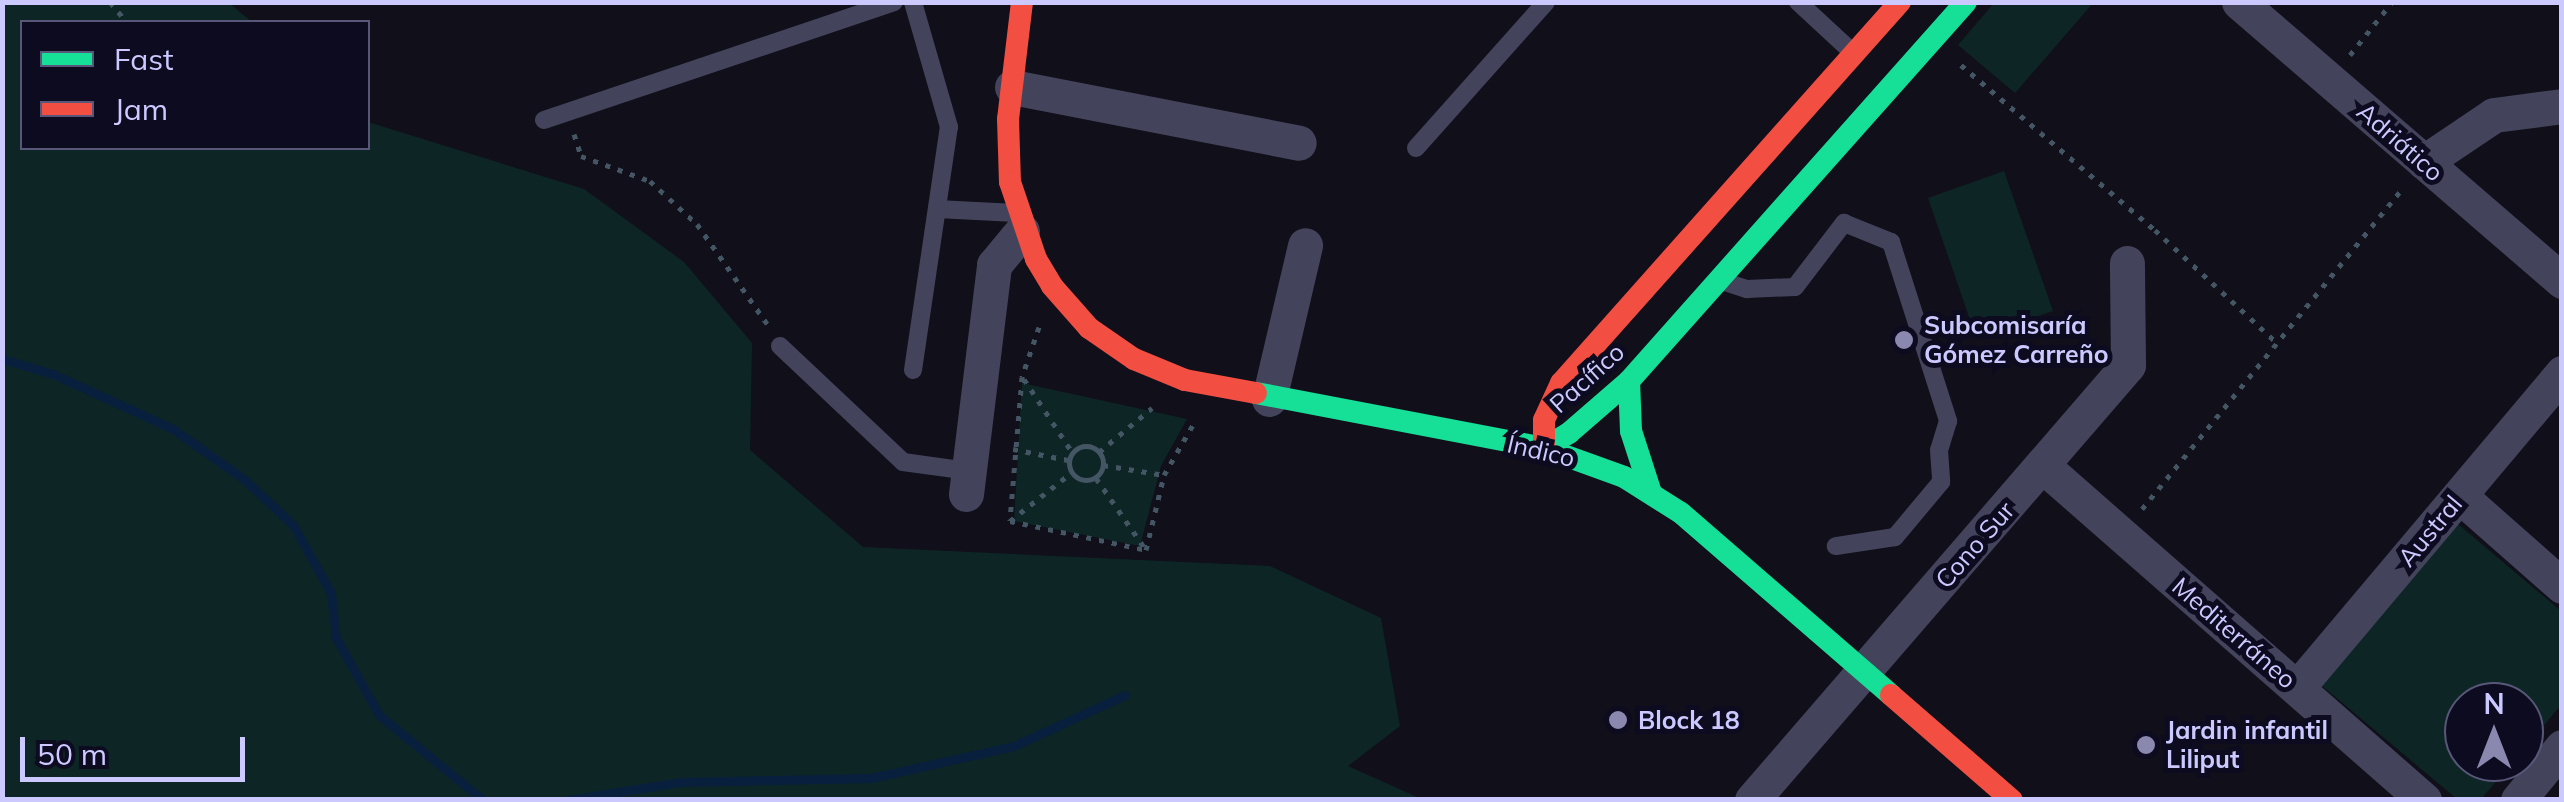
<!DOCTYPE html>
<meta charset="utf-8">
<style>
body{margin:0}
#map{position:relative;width:2564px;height:802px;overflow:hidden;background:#100f1a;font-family:Mulish,sans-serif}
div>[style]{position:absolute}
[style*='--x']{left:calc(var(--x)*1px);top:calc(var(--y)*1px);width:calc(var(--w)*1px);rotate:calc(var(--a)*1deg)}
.green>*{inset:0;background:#0d2625}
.stream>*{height:9px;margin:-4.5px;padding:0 4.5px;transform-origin:4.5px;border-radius:4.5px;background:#081f3e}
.path>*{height:5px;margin-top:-2.5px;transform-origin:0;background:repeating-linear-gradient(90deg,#445663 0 5px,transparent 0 13px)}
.path>.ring{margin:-2.5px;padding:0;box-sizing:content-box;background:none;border:5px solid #445663;border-radius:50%}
.lane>*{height:18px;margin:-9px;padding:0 9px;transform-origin:9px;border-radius:9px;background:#43445c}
.street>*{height:35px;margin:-17.5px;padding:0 17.5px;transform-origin:17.5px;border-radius:17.5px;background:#43445c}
.fast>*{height:22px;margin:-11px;padding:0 11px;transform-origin:11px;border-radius:11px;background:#16e098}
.jam>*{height:22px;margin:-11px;padding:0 11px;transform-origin:11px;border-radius:11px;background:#f24e42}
.dots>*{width:28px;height:28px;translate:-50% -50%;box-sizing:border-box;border:5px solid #0d0b1f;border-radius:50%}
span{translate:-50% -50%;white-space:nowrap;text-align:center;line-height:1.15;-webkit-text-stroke:10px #0d0b1f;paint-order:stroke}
.street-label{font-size:25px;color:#cbc9ff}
.poi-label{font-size:25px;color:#cbc9ff;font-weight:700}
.left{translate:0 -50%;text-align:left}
.frame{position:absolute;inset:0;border:5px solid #cbc9ff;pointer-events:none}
.legend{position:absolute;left:20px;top:20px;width:350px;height:130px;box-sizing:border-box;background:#0d0b1f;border:2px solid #595779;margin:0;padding:12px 18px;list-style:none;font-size:30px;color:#cbc9ff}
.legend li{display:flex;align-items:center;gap:20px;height:50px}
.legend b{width:50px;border:2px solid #595779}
.north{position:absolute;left:2444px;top:682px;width:100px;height:100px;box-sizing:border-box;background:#0d0b1f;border:2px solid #595779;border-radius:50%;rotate:0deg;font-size:28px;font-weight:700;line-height:40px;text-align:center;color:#cbc9ff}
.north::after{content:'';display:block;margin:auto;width:35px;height:45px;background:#8a88af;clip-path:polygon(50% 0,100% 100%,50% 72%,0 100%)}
.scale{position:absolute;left:20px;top:737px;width:225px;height:45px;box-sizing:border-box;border:5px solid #cbc9ff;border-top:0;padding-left:12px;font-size:30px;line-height:35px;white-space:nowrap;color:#cbc9ff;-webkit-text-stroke:8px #0d0b1f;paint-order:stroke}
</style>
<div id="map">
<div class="green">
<i style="clip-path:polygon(2px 3px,229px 3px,252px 22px,22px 22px,22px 148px,368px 148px,368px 122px,584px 189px,684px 262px,752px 343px,750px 450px,863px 547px,1270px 566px,1381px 618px,1400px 726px,1348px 766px,1417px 797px,3px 799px)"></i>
<i style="clip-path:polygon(1994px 3px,2093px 3px,2015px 93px,1958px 45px)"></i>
<i style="clip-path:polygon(2004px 171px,2053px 311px,1976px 337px,1928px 198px)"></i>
<i style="clip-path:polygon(1022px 383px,1187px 419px,1161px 466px,1140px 546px,1014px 521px)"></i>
<i style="clip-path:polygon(2458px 524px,2561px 611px,2561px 705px,2524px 749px,2524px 702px,2464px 702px,2464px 762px,2513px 762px,2481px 799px,2457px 799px,2321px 685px)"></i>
</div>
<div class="stream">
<i style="--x:2;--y:359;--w:53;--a:16.4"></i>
<i style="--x:53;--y:374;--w:132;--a:24.6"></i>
<i style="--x:173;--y:429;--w:88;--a:35.3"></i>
<i style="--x:245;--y:480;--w:66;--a:43.2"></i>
<i style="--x:293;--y:525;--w:78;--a:60.8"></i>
<i style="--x:331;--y:593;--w:45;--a:83.7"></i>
<i style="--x:336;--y:638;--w:88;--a:60.8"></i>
<i style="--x:379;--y:715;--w:134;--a:39.3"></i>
<i style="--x:568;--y:800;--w:113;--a:-9.1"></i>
<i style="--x:680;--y:782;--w:191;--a:-1.2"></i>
<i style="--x:871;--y:778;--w:147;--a:-12.6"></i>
<i style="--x:1014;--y:746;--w:122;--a:-24.7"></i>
</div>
<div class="path">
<i style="--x:110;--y:2;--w:26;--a:50"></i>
<i style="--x:2350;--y:55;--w:68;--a:-51.6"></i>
<i style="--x:1961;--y:65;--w:255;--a:40.4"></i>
<i style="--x:2155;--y:230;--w:166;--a:42.8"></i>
<i style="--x:574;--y:134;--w:23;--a:72"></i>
<i style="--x:581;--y:156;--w:73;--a:19.9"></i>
<i style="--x:650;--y:181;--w:64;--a:42.5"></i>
<i style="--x:697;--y:224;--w:123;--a:54.9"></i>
<i style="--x:1039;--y:327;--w:53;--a:108.8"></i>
<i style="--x:1022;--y:377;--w:144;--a:94.8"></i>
<i style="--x:1010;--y:521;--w:139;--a:12"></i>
<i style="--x:1146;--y:550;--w:77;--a:-76.5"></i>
<i style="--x:1164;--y:475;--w:60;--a:-60"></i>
<i style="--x:1024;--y:379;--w:87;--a:56.7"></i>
<i class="ring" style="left:1069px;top:446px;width:29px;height:29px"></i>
<i style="--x:1013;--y:449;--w:56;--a:11.3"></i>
<i style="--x:1099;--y:452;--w:69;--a:-39.7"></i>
<i style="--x:1103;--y:465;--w:62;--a:9.3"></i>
<i style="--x:1096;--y:478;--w:84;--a:55.2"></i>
<i style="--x:2142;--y:509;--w:414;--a:-50.9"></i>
<i style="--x:1010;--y:521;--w:78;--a:-38.2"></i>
</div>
<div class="lane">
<i style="--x:1798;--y:2;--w:75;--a:42.8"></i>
<i style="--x:544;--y:120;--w:369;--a:-18.6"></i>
<i style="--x:1416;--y:148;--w:195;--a:-48.3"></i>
<i style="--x:937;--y:209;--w:79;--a:2.9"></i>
<i style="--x:1725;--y:282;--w:23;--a:18"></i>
<i style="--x:1747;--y:289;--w:48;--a:-2.4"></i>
<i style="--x:1795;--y:287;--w:81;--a:-52.6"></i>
<i style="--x:1844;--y:223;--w:51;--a:22"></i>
<i style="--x:1891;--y:242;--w:188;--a:72.3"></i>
<i style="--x:1948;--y:421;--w:30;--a:107"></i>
<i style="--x:1939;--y:450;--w:32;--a:86"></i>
<i style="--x:1941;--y:482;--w:72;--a:129.9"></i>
<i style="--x:1895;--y:537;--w:60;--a:171.3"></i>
<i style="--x:780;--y:346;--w:169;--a:43.3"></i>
<i style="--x:903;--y:462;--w:67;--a:7.8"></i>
<i style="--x:913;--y:370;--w:246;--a:-81.6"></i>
<i style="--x:949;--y:127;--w:130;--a:-106.1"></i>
</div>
<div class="street">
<i style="--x:2239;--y:2;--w:427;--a:40.8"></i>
<i style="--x:1012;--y:87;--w:292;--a:11"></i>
<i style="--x:2424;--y:162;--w:84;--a:-33.9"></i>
<i style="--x:2494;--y:115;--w:69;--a:-7.5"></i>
<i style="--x:1269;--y:399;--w:158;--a:-76.8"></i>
<i style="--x:2043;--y:466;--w:507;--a:41.24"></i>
<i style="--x:966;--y:494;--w:231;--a:-83"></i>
<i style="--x:994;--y:265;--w:44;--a:-50.5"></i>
<i style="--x:2460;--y:496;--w:136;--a:41.4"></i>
<i style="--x:2297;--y:688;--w:412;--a:-49.9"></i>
<i style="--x:1752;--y:800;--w:575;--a:-49.16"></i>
<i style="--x:2128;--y:365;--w:102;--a:-90.6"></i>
<i style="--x:2518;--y:800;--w:69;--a:-50.3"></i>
</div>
<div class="fast">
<i style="--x:1629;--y:381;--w:50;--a:87.7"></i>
<i style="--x:1631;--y:431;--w:65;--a:72.1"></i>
<i style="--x:1256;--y:393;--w:293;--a:10.8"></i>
<i style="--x:1544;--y:448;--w:85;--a:19.9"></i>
<i style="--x:1624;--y:477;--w:67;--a:32.3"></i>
<i style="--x:1681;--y:513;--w:278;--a:40.9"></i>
<i style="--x:1544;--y:448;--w:29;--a:-31"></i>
<i style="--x:1569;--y:433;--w:79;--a:-40.9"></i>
<i style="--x:1629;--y:381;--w:507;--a:-48.36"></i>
</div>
<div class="jam">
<i style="--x:1022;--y:2;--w:118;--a:96.8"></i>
<i style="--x:1008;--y:119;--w:63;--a:88.2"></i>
<i style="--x:1010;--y:182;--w:81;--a:71.3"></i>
<i style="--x:1036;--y:259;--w:31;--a:59"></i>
<i style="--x:1052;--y:286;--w:56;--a:48.6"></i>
<i style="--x:1089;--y:328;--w:55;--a:34.6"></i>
<i style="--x:1134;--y:359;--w:55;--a:22.4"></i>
<i style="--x:1185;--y:380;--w:72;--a:10.4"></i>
<i style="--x:1544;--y:448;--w:28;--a:-90"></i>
<i style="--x:1544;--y:420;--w:41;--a:-65.3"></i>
<i style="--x:1561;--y:383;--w:510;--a:-48.34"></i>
<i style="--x:1891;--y:695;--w:160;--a:41"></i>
</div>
<div class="dots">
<i style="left:1904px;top:340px;background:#8a88af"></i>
<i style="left:1618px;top:720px;background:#8a88af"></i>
<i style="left:2146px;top:745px;background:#8a88af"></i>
</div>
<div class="street-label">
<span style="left:2400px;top:142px;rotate:41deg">Adriático</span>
<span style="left:1587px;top:378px;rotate:-42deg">Pacífico</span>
<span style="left:1541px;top:451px;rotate:13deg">Índico</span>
<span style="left:2430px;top:531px;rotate:-50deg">Austral</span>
<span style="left:1975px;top:545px;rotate:-49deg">Cono Sur</span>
<span style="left:2234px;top:633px;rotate:41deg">Mediterráneo</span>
</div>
<div class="poi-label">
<span class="left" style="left:1924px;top:340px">Subcomisaría<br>Gómez Carreño</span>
<span class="left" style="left:1638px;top:720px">Block 18</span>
<span class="left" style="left:2166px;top:745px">Jardin infantil<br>Liliput</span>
</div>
<div class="frame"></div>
<ul class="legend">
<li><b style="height:12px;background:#16e098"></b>Fast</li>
<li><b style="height:12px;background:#f24e42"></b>Jam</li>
</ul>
<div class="north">N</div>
<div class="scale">50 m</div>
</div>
